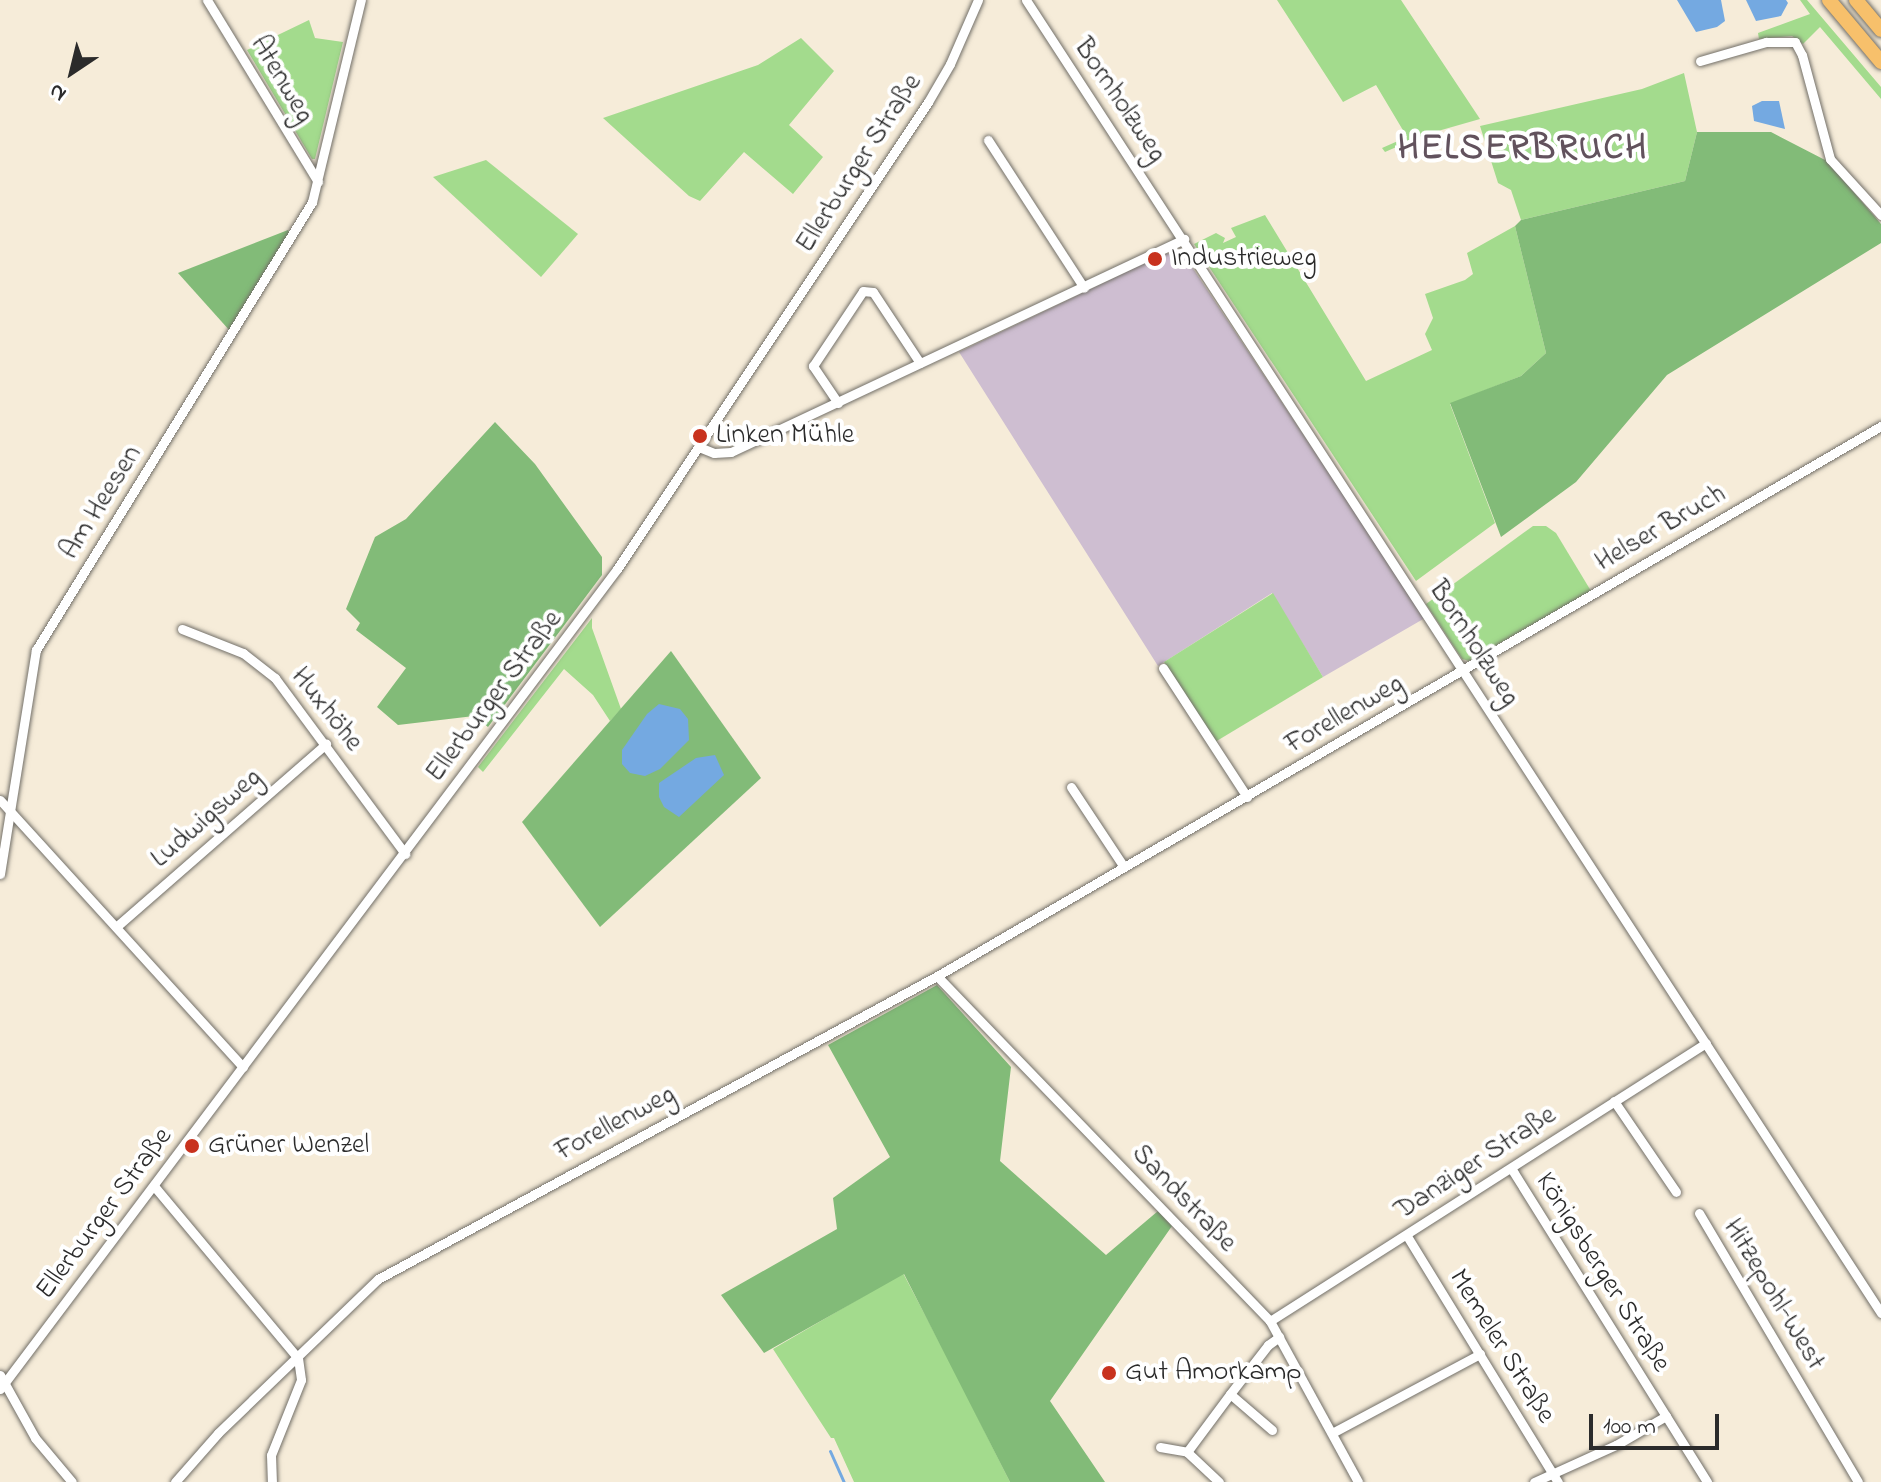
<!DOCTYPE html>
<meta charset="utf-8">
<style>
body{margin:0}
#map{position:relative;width:1881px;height:1482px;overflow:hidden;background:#f6ecd9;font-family:"Indie Flower",sans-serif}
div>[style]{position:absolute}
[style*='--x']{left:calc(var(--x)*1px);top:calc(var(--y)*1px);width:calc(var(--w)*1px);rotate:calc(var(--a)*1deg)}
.industrial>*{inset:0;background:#cebed1}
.green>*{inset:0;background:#a3db8d}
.forest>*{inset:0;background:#82bb78}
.water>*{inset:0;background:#74a9e1}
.stream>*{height:3px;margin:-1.5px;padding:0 1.5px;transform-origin:1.5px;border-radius:1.5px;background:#74a9e1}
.roads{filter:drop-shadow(0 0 2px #726f68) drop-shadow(0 0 2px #726f68)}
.minor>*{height:9px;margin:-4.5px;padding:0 4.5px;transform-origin:4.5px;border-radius:4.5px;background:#fff}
.highway>*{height:14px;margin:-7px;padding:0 7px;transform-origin:7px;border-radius:7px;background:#f7c06b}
.dots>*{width:22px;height:22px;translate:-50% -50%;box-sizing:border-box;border:4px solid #fff;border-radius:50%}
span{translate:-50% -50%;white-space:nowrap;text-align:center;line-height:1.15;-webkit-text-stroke:8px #fff;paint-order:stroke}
.street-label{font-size:28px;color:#2b2b2b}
.poi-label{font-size:28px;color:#2b2b2b}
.left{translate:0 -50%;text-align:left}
.district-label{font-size:36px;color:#62525d;font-weight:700;letter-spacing:2px}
.north{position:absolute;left:32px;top:32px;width:80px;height:80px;-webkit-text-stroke:6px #fff;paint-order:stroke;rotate:215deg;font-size:22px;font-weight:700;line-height:32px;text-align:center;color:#2b2b2b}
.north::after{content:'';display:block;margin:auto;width:28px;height:36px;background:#2b2b2b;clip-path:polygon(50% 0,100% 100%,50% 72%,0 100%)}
.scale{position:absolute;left:1589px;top:1414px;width:130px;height:36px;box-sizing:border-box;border:4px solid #2b2b2b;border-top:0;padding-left:10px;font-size:24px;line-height:28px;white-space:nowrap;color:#2b2b2b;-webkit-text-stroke:6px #fff;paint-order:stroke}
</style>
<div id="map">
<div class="industrial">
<i style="clip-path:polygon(1182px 252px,1425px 618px,1323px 677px,1272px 593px,1158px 666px,959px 352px,1164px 254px)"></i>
</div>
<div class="green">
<i style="clip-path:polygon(1277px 0,1401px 0,1480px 119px,1424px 135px,1385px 152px,1382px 148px,1407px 137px,1376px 85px,1343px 102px)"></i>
<i style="clip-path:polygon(1800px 0,1807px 0,1881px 87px,1881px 99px,1820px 27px,1803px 44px,1792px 36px,1759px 39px,1758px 33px,1810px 14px)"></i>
<i style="clip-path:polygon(309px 20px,315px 38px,343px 42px,315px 159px,312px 159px,247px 50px)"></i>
<i style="clip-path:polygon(801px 38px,834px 71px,789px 125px,823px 157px,793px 194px,744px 152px,700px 201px,689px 196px,603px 118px,758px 65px)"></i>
<i style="clip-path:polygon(1684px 73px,1697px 132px,1685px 181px,1521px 220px,1511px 190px,1498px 183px,1480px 126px,1642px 89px)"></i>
<i style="clip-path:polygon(486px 160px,578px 234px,541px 277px,433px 177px)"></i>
<i style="clip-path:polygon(1265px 215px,1366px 381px,1432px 350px,1425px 334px,1433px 318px,1425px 294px,1465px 280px,1473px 274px,1467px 253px,1515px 226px,1546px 353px,1521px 376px,1450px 404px,1495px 523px,1416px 581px,1194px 244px,1216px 233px,1225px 238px,1223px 243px,1236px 237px,1231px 228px)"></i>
<i style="clip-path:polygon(1533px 526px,1546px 526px,1556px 533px,1591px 591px,1469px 661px,1462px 659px,1426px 604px)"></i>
<i style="clip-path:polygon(1273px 593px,1323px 677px,1215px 742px,1164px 662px)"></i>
<i style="clip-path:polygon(592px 618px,592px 628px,621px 709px,610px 721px,593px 695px,564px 669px,483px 772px,478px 767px)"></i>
<i style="clip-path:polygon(903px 1273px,955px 1372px,1010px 1482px,854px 1482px,834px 1438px,831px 1438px,773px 1349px)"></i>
</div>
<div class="forest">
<i style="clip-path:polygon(1697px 132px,1771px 132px,1827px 161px,1881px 224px,1881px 243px,1667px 375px,1576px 482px,1501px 537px,1450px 403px,1521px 376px,1546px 353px,1515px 226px,1521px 220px,1685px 181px)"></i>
<i style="clip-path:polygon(288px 230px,290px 234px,230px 331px,178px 273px)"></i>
<i style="clip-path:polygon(495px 422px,535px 464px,602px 557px,602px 575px,488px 727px,474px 716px,398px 725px,377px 707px,406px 668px,356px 630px,360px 623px,346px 609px,375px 537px,406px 519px)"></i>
<i style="clip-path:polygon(671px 651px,761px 778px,600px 927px,522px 822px)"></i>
<i style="clip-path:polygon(937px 985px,1011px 1067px,1000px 1161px,1106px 1255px,1158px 1211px,1172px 1226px,1050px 1401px,1105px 1482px,1010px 1482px,904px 1274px,764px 1353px,721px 1295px,837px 1229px,833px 1198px,890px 1157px,828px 1045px)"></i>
</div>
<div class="water">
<i style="clip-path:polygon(1677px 0,1721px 0,1725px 21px,1717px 27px,1696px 32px)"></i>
<i style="clip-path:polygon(1746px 0,1786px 0,1788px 3px,1781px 16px,1756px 21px)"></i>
<i style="clip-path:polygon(1762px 101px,1779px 101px,1785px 129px,1754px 121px,1752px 106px)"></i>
<i style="clip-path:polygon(659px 704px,680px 709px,688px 719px,689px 740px,660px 769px,645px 776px,630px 773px,622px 764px,622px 750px,647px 714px)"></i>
<i style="clip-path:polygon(715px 755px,724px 775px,679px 817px,664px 807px,659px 797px,659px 783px,696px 758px)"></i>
</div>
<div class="stream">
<i style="--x:830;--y:1451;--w:34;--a:66"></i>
</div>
<div class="roads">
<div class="minor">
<i style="--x:207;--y:0;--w:213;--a:58.6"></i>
<i style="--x:1026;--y:0;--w:1567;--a:56.93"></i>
<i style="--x:1700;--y:61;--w:69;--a:-16.1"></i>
<i style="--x:1766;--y:42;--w:29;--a:0"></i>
<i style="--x:1795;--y:42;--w:15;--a:62"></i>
<i style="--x:1802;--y:55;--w:108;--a:74.9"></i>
<i style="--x:1830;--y:159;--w:76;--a:47.7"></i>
<i style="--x:988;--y:140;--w:176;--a:57"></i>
<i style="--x:838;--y:403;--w:45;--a:-124"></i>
<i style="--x:813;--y:366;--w:90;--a:-56.3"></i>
<i style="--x:863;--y:291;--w:10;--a:6"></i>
<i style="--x:873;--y:292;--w:85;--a:56.5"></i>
<i style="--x:699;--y:447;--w:16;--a:22"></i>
<i style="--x:714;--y:453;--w:17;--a:-3"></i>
<i style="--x:731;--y:452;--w:501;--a:-25.18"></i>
<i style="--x:182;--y:629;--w:66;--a:21.5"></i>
<i style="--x:243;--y:653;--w:41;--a:38"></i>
<i style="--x:275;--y:678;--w:219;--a:53.5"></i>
<i style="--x:1163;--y:668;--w:154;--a:56.9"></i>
<i style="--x:1071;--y:787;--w:96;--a:56.5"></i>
<i style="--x:0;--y:800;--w:361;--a:47.7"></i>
<i style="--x:0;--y:874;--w:227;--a:-80.9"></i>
<i style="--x:36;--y:650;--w:526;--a:-58.36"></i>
<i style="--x:312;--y:202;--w:208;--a:-76.4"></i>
<i style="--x:116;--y:927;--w:279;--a:-41.1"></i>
<i style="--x:937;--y:976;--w:479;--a:46"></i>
<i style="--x:1270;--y:1321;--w:183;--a:61.3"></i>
<i style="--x:1614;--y:1101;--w:110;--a:55.7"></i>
<i style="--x:1511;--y:1168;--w:370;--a:58"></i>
<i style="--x:154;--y:1186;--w:224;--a:50.1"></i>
<i style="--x:298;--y:1358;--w:22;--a:82"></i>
<i style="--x:301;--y:1380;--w:81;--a:111.8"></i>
<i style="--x:271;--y:1455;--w:27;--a:88"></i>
<i style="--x:1699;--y:1213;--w:312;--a:59.4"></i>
<i style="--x:1407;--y:1236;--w:289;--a:58.5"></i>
<i style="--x:1270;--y:1321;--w:517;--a:-32.52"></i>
<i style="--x:0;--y:1375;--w:72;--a:60.9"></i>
<i style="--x:35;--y:1438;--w:57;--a:49.9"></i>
<i style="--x:0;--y:1389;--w:1026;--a:-53.04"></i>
<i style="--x:617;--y:569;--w:561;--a:-56.34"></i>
<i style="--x:928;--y:102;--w:44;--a:-59.9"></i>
<i style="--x:950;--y:64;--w:70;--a:-66.4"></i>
<i style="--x:1272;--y:1430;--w:55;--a:-139.4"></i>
<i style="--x:1230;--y:1394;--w:62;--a:-52.2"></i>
<i style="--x:1268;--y:1345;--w:14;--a:-36"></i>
<i style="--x:1332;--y:1433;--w:168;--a:-28.1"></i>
<i style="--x:1160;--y:1447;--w:27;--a:10"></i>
<i style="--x:175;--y:1482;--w:65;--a:-48.7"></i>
<i style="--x:218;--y:1433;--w:222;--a:-43.9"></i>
<i style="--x:378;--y:1279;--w:636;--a:-28.46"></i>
<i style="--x:937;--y:976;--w:1093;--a:-30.23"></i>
<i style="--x:1219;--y:1482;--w:44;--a:-136.8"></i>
<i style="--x:1187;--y:1452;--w:72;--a:-53.4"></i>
<i style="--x:1534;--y:1482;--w:90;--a:-24.3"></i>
<i style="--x:1616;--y:1445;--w:58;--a:-30.1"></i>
</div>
<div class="highway">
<i style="--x:1829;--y:0;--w:81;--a:50"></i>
<i style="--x:1856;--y:0;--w:39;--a:50"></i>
</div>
</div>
<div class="dots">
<i style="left:1155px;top:259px;background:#c8321e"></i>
<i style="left:700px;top:436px;background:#c8321e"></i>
<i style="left:192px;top:1146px;background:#c8321e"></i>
<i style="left:1109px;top:1373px;background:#c8321e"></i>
</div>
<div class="street-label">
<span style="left:281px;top:80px;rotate:59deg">Atenweg</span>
<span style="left:1119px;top:101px;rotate:56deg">Bornholzweg</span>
<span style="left:860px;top:164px;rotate:-57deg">Ellerburger Straße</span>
<span style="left:102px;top:503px;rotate:-58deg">Am Heesen</span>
<span style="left:1661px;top:529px;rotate:-30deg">Helser Bruch</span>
<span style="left:1473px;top:644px;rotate:57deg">Bornholzweg</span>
<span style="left:495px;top:697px;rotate:-53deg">Ellerburger Straße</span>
<span style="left:326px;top:710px;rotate:52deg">Huxhöhe</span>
<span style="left:1345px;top:715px;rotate:-30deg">Forellenweg</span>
<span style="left:207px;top:819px;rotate:-41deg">Ludwigsweg</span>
<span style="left:616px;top:1124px;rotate:-28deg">Forellenweg</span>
<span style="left:1476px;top:1164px;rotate:-33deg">Danziger Straße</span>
<span style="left:1183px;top:1199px;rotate:46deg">Sandstraße</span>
<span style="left:105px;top:1214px;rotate:-53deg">Ellerburger Straße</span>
<span style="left:1602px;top:1273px;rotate:58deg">Königsberger Straße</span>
<span style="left:1773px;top:1295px;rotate:59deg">Hitzepohl-West</span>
<span style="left:1501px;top:1347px;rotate:58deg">Memeler Straße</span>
</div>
<div class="poi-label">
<span class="left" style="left:1171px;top:259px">Industrieweg</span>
<span class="left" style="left:716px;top:436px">Linken Mühle</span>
<span class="left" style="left:208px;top:1146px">Grüner Wenzel</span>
<span class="left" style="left:1125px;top:1373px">Gut Amorkamp</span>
</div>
<div class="district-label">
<span style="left:1523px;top:150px">HELSERBRUCH</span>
</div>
<div class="north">N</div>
<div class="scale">100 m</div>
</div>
